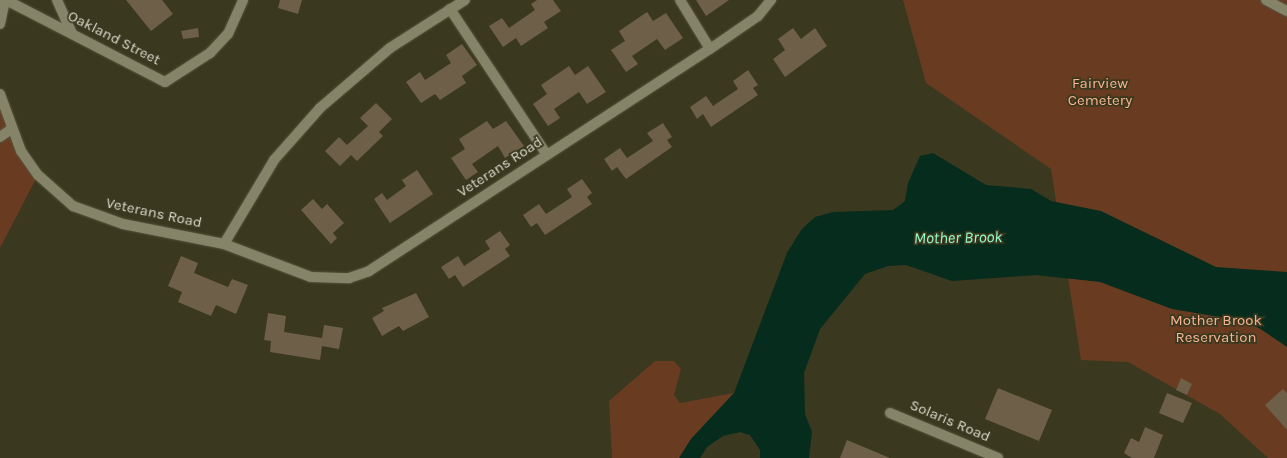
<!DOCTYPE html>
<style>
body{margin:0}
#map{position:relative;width:1287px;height:458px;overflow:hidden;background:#3a381f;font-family:Karla,sans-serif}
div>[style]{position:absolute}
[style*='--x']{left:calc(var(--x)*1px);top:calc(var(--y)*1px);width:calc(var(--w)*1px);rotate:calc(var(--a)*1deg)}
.green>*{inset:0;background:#693c22}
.water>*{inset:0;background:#052c1c}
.building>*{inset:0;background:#6e5f48}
.roads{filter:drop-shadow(0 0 1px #56543e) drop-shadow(0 0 1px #56543e)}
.minor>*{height:10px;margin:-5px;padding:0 5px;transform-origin:5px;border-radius:5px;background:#858468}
span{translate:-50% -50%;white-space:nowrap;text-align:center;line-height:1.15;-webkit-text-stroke:3.5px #3a381f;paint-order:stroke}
.street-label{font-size:15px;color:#dddccd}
.park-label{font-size:15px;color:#f9b490}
.water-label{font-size:16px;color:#96fac9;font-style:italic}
</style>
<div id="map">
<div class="green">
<i style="clip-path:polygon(903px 0,1287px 0,1287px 458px,1268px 458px,1220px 414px,1128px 362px,1081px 360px,1051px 169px,926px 83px)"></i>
<i style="clip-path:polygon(0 94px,4px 112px,38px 175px,0 248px)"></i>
<i style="clip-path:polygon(655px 361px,674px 361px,681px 369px,674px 395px,680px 403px,734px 393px,691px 439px,679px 458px,612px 458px,609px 401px)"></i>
</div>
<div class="water">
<i style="clip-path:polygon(933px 153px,986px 185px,1031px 189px,1051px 201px,1101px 211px,1216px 267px,1287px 272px,1287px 347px,1259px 328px,1231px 319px,1172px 309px,1100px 282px,1036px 275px,952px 281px,906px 265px,888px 266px,865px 274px,820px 329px,804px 373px,805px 414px,812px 432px,809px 458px,760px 458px,760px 450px,750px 435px,740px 432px,723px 436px,707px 447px,700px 458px,679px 458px,691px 439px,734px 393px,787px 253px,802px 229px,815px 217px,833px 212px,893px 210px,905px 201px,908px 183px,920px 156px)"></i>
</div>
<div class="building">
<i style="clip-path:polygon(126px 0,162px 0,173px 14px,151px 31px)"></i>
<i style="clip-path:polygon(280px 0,302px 0,298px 14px,278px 8px)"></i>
<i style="clip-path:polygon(537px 0,553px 0,561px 11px,544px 22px,548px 28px,521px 46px,516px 38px,503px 47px,489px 26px,502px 18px,509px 28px,535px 10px,531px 4px)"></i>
<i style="clip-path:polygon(696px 0,729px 0,706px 16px)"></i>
<i style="clip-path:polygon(647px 12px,653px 21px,666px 13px,683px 38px,665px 50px,657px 39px,632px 56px,638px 64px,626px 72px,611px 50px,625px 41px,619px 31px)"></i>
<i style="clip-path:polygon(198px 28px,199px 37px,183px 39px,181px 31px)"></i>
<i style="clip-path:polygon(793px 28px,801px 39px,815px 28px,827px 46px,785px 77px,773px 59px,785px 50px,778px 39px)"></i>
<i style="clip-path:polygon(462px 44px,477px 65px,462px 76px,466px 83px,440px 100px,435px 94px,421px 103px,406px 82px,420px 72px,425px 80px,451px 63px,446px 55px)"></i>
<i style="clip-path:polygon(569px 66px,575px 75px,588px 66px,606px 92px,587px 104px,579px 92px,554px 109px,560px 118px,548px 126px,533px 104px,547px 94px,541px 85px)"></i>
<i style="clip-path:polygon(748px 70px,758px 85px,753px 88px,758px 95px,711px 127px,703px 114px,697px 119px,690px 107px,706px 96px,713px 106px,738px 89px,733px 81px)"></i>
<i style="clip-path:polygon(376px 103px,392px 119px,379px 132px,383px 136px,357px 161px,351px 155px,340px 166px,325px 151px,339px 137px,347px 145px,368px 126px,360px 118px)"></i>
<i style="clip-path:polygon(487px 121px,493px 129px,506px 121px,524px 146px,505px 158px,498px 146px,472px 164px,478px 172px,466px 180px,451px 158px,465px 149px,459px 139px)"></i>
<i style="clip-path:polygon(663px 123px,672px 137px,667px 140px,672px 147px,626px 179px,617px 167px,612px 171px,604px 159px,620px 148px,627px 158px,653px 141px,647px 133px)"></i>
<i style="clip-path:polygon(417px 170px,433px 194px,390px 223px,374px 199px,382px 193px,387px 200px,406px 186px,402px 180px)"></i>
<i style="clip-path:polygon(582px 179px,592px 193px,587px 197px,592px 204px,545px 235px,537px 223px,531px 227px,523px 215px,539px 204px,546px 214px,572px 197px,567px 189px)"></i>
<i style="clip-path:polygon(313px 199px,322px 209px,327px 204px,344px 223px,333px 233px,337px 238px,331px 244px,301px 210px)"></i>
<i style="clip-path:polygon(500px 231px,510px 245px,505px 249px,510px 256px,463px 287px,455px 275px,449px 279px,441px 267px,458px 256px,464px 266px,490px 249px,485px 241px)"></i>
<i style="clip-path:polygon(181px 256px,198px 263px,194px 273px,228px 287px,232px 279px,248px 285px,236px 314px,216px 305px,211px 316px,178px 302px,182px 292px,168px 286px)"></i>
<i style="clip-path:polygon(416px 293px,429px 317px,403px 331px,399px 326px,382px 336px,372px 318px,384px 311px,382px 308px)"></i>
<i style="clip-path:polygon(268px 313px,286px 316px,284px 332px,322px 338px,324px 325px,343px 328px,339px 349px,322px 346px,320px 360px,270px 352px,271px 341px,264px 340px)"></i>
<i style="clip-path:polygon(1181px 378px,1192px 384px,1187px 395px,1176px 390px)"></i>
<i style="clip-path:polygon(998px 388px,1052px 410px,1039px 441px,985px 419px)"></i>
<i style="clip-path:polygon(1283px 389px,1287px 393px,1287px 430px,1265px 405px)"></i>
<i style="clip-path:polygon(1167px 393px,1192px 403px,1183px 423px,1159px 413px)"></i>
<i style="clip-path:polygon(1145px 427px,1163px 435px,1154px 458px,1132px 458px,1124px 453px,1131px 438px,1139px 442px)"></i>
<i style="clip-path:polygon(847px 440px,890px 458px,840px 458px)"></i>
</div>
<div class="roads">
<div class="minor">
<i style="--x:6;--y:0;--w:179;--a:27.3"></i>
<i style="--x:165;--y:82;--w:54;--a:-32.8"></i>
<i style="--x:210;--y:53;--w:26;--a:-47"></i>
<i style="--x:228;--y:34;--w:37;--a:-66"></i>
<i style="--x:57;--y:0;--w:36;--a:66"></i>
<i style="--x:680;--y:0;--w:57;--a:58.5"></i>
<i style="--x:1266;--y:0;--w:24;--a:28"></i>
<i style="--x:450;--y:9;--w:175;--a:56.4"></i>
<i style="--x:0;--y:24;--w:25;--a:-78"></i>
<i style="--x:0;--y:94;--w:61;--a:69.8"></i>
<i style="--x:21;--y:151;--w:29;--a:55"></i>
<i style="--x:38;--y:175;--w:47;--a:41.5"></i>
<i style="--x:73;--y:206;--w:53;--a:19.8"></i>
<i style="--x:123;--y:224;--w:103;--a:11.2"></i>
<i style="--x:224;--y:244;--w:93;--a:20.8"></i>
<i style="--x:311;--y:277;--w:38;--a:2"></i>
<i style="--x:349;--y:278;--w:21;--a:-19"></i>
<i style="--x:369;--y:271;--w:407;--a:-33.1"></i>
<i style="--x:710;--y:49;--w:58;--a:-34.5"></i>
<i style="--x:758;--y:16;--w:21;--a:-51"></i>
<i style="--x:0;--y:137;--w:12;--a:-35"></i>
<i style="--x:224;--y:244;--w:98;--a:-59.2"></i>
<i style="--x:274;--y:160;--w:69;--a:-48.5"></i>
<i style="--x:320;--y:108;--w:92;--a:-40.6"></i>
<i style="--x:390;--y:48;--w:89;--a:-32.6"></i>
<i style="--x:890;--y:413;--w:117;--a:22.6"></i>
</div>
</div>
<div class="street-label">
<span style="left:114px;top:38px;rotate:27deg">Oakland Street</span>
<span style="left:500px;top:167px;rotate:-33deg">Veterans Road</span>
<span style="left:154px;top:213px;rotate:12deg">Veterans Road</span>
<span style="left:950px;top:421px;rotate:23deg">Solaris Road</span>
</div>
<div class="park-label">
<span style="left:1100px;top:92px">Fairview<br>Cemetery</span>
<span style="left:1216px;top:329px">Mother Brook<br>Reservation</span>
</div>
<div class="water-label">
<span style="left:958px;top:238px;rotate:-1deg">Mother Brook</span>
</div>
</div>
